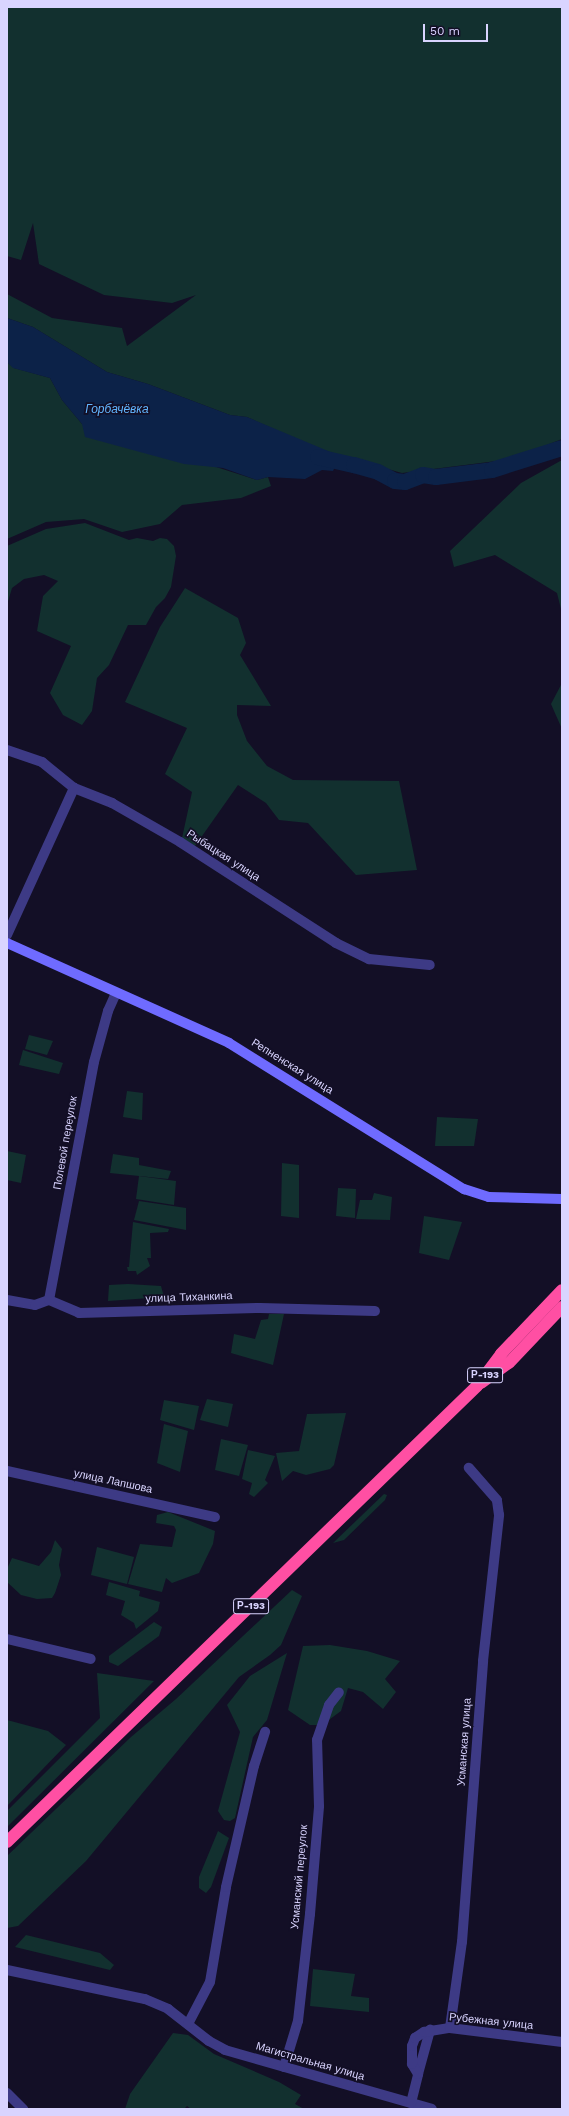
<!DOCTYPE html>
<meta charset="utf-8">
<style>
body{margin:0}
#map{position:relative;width:569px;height:2116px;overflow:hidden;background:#130f26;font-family:"Work Sans",sans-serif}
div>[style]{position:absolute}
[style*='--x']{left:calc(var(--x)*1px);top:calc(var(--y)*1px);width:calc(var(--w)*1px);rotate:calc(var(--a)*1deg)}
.green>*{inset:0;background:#12302f}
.water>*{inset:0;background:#0c2248}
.river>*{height:16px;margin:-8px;padding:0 8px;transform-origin:8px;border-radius:8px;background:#0c2248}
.street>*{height:10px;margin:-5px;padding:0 5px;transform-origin:5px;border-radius:5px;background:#3d3a85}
.secondary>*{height:10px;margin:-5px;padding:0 5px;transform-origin:5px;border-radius:5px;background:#6f6bff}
.highway>*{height:12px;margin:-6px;padding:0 6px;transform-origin:6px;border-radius:6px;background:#ff4fa3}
span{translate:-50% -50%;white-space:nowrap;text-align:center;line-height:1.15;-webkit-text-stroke:3.5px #130f26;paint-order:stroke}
.shield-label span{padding:1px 3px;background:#130f26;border:1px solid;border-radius:3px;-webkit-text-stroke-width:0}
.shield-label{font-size:10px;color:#d9d4ff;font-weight:700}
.street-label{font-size:11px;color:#d9d4ff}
.water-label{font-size:12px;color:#62b6ff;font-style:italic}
.frame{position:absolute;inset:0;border:8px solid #d9d4ff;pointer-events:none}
.scale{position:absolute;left:423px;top:24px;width:65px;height:18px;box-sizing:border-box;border:2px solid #d9d4ff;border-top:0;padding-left:5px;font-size:12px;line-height:14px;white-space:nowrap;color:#d9d4ff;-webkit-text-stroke:3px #130f26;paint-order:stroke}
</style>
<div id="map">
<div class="green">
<i style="clip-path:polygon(7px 7px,562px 7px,562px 439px,512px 459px,402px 473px,323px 451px,247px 417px,230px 415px,148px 384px,107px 372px,33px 327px,7px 318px,7px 294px,52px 318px,122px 328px,127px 346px,196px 295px,172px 303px,104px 295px,39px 264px,33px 223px,21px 260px,7px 256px)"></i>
<i style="clip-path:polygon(7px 362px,14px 368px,50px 378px,62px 400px,82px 424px,257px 480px,268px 477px,271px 486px,241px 498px,182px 505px,160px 524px,122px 532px,84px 519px,46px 522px,7px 539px)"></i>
<i style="clip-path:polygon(562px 460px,562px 613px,557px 593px,495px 555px,454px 567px,450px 551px,521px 483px)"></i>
<i style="clip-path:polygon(85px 523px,129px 540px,137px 538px,153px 541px,160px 538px,167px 539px,174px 546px,176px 556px,171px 587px,165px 598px,156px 607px,146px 625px,128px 625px,109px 665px,97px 678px,92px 711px,82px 725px,63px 715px,50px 693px,71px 646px,37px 631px,43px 596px,58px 581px,44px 575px,24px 579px,12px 588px,7px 605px,7px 546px,46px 529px)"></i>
<i style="clip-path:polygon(185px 588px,238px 618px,246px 643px,240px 655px,271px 706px,237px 705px,237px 715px,247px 741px,267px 766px,293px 780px,399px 781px,417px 870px,356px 875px,308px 823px,279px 820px,266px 803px,238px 785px,195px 846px,182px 838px,192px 792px,165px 774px,187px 728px,125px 702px,160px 627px)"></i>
<i style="clip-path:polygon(562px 683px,562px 729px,551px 704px)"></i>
<i style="clip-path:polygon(29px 1035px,53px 1041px,47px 1055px,25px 1049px)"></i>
<i style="clip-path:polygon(23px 1050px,63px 1063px,59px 1074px,19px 1065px)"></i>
<i style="clip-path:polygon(127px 1091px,143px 1093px,142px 1120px,123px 1117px)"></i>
<i style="clip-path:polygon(437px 1117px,478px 1119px,474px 1146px,435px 1146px)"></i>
<i style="clip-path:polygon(7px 1151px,26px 1155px,21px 1183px,7px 1180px)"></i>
<i style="clip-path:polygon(113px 1154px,139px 1158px,139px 1165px,171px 1171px,168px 1179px,110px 1173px)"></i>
<i style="clip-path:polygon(282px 1163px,299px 1165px,299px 1218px,281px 1216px)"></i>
<i style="clip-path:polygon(139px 1176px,176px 1181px,174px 1205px,136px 1199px)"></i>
<i style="clip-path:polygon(338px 1188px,356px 1189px,355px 1218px,336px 1216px)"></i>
<i style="clip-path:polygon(374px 1193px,392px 1197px,390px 1220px,356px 1219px,360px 1200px,372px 1200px)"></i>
<i style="clip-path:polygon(139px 1201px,186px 1208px,186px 1230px,134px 1220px)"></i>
<i style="clip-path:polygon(424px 1216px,462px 1222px,449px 1260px,419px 1253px)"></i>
<i style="clip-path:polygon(133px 1222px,169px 1229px,168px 1232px,150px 1233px,151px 1258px,147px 1258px,150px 1266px,137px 1275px,136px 1271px,128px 1271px,127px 1267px,129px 1267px)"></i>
<i style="clip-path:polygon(128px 1284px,161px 1286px,164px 1297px,108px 1301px,109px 1285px)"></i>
<i style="clip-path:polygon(269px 1314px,284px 1314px,273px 1365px,231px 1353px,234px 1334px,255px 1339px,261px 1320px,268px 1319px)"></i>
<i style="clip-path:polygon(207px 1399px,233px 1404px,228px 1427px,200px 1420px)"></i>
<i style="clip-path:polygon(164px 1400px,199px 1406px,194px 1430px,160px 1420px)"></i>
<i style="clip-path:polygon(346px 1413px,334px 1465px,330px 1469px,306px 1475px,293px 1471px,282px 1481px,276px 1453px,299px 1451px,307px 1414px)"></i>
<i style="clip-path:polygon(164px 1424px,188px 1431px,180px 1472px,157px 1463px)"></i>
<i style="clip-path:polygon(221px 1439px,248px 1445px,239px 1476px,215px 1470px)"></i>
<i style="clip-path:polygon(248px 1450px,275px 1456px,265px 1480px,268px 1483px,254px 1497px,249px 1494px,252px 1483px,242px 1479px)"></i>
<i style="clip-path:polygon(384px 1494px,387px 1495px,385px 1500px,344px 1540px,333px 1543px)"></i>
<i style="clip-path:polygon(168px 1512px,215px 1531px,213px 1544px,199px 1573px,172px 1583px,166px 1578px,162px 1592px,128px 1584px,140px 1544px,172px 1547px,176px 1530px,174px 1526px,156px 1523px,157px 1515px)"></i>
<i style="clip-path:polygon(55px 1540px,62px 1549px,59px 1565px,61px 1575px,55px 1593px,52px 1598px,37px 1599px,21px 1595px,7px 1582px,7px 1569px,12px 1558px,39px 1566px,51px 1552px)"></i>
<i style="clip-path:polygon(97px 1547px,134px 1557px,127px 1584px,91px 1575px)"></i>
<i style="clip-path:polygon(109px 1582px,140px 1591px,139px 1596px,160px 1602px,158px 1611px,136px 1629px,134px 1623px,121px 1615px,125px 1601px,106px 1595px)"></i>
<i style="clip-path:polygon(292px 1590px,302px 1596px,281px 1645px,270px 1655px,239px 1677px,86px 1861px,18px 1926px,7px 1928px,7px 1856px,131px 1737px,176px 1699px)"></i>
<i style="clip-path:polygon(154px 1622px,162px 1627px,159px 1636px,118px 1666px,109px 1662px,109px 1656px)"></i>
<i style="clip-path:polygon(330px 1645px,367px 1651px,400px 1661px,385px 1679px,396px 1692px,383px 1709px,363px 1692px,348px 1688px,341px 1711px,322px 1725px,310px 1725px,288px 1710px,303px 1646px)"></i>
<i style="clip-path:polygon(287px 1653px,267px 1720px,253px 1737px,235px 1818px,230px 1821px,224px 1820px,218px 1811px,240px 1732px,227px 1705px,250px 1676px)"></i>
<i style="clip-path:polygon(97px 1673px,154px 1681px,7px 1827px,7px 1811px,100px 1718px)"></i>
<i style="clip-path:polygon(7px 1720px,48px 1731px,66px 1745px,7px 1806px)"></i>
<i style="clip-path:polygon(218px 1831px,229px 1838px,211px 1887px,206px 1893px,199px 1888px,199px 1877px)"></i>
<i style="clip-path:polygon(26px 1935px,100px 1953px,114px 1965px,110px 1970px,15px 1947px)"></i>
<i style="clip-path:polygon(313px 1969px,355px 1974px,351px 1996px,369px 1998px,369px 2012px,310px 2006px)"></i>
<i style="clip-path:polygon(173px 2033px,188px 2035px,214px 2054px,279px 2082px,301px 2095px,295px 2104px,304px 2109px,191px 2109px,187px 2106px,184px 2109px,125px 2109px,130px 2094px)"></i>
</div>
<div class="water">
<i style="clip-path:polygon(7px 318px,33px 327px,107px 372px,148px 384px,230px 415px,247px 417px,340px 456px,333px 471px,322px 470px,305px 479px,268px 477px,257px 480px,223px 468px,184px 464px,85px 437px,82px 424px,62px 400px,50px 378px,13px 368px,7px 362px)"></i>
</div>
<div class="river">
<i style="--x:318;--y:457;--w:37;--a:13"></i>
<i style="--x:354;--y:465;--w:25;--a:16"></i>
<i style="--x:378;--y:472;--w:19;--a:28"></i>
<i style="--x:395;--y:481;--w:10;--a:6"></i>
<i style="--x:405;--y:482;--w:19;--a:-21"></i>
<i style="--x:423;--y:475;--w:13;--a:9"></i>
<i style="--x:436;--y:477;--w:56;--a:-7.1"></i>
<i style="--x:492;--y:470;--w:73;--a:-17.4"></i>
</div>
<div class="street">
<i style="--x:7;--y:750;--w:37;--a:19"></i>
<i style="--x:42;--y:762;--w:41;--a:39.1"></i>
<i style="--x:74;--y:788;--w:41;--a:21.5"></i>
<i style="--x:112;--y:803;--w:78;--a:29.8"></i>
<i style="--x:180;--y:842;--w:186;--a:32.9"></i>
<i style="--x:336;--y:943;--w:37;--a:26"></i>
<i style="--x:369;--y:959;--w:61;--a:5.6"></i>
<i style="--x:7;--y:935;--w:162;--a:-65.5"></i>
<i style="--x:7;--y:1300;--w:28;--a:10"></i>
<i style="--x:35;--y:1305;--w:15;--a:-20"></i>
<i style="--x:49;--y:1300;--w:33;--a:23"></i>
<i style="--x:79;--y:1313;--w:181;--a:-1.6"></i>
<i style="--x:260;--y:1308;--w:115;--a:1.5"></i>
<i style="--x:49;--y:1300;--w:242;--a:-79.3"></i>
<i style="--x:94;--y:1062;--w:53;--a:-74.6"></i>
<i style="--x:108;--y:1011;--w:20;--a:-66"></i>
<i style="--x:7;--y:1471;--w:213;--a:12.5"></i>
<i style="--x:7;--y:1639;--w:86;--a:13.4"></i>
<i style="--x:7;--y:1970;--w:141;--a:11.9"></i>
<i style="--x:145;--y:1999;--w:25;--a:23"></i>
<i style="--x:168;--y:2009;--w:52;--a:38"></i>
<i style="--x:209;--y:2041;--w:18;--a:29"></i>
<i style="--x:225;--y:2050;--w:215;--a:15.9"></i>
<i style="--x:188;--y:2024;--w:47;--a:-62.4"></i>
<i style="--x:210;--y:1982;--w:96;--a:-80.4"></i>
<i style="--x:226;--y:1887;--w:124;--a:-77"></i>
<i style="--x:254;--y:1766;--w:36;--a:-72"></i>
<i style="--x:450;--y:2028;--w:87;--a:-82.1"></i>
<i style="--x:462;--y:1942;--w:282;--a:-85.7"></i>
<i style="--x:483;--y:1661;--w:147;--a:-83.7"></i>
<i style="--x:499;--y:1515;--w:15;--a:-98"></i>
<i style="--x:497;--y:1500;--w:43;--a:-131.2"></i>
<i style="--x:284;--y:2067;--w:48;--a:-73.1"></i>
<i style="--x:298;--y:2021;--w:108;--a:-83.6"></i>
<i style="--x:310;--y:1914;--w:108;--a:-85.2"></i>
<i style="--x:319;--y:1806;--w:66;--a:-91.7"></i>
<i style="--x:317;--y:1740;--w:37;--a:-71"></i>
<i style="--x:329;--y:1705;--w:16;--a:-52"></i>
<i style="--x:418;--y:2074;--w:46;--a:-74.7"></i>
<i style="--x:7;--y:2093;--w:23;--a:45"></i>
<i style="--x:411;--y:2103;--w:30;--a:-76"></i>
<i style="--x:418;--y:2074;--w:12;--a:-121"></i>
<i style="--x:412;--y:2064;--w:18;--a:-90"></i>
<i style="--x:412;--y:2046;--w:9;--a:-69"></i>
<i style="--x:415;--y:2038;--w:11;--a:-34"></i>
<i style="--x:424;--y:2032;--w:26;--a:-9"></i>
<i style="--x:450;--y:2028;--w:113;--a:7.1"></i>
</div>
<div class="secondary">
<i style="--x:7;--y:943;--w:243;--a:24.2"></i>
<i style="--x:229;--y:1043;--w:277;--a:31.9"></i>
<i style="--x:464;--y:1189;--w:26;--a:18"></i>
<i style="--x:489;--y:1197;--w:73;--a:1.6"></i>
</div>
<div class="highway">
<i style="--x:481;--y:1383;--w:34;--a:-36"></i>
<i style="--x:509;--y:1363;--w:77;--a:-46.6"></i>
<i style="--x:7;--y:1842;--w:655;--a:-44.13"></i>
<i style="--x:477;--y:1386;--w:40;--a:-53"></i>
<i style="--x:501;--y:1354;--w:88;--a:-46.4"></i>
</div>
<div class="shield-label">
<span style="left:485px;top:1375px">Р-193</span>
<span style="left:251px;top:1606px">Р-193</span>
</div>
<div class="street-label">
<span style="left:223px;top:856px;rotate:33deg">Рыбацкая улица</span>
<span style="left:292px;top:1067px;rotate:32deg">Репненская улица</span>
<span style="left:66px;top:1143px;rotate:-80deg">Полевой переулок</span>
<span style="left:189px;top:1298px;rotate:-2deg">улица Тиханкина</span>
<span style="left:113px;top:1482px;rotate:12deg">улица Лапшова</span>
<span style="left:465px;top:1742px;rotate:-86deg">Усманская улица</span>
<span style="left:300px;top:1877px;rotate:-85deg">Усманский переулок</span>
<span style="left:491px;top:2022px;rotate:6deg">Рубежная улица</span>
<span style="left:310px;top:2062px;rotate:16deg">Магистральная улица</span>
</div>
<div class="water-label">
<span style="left:117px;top:410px">Горбачёвка</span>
</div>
<div class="frame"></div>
<div class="scale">50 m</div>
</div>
